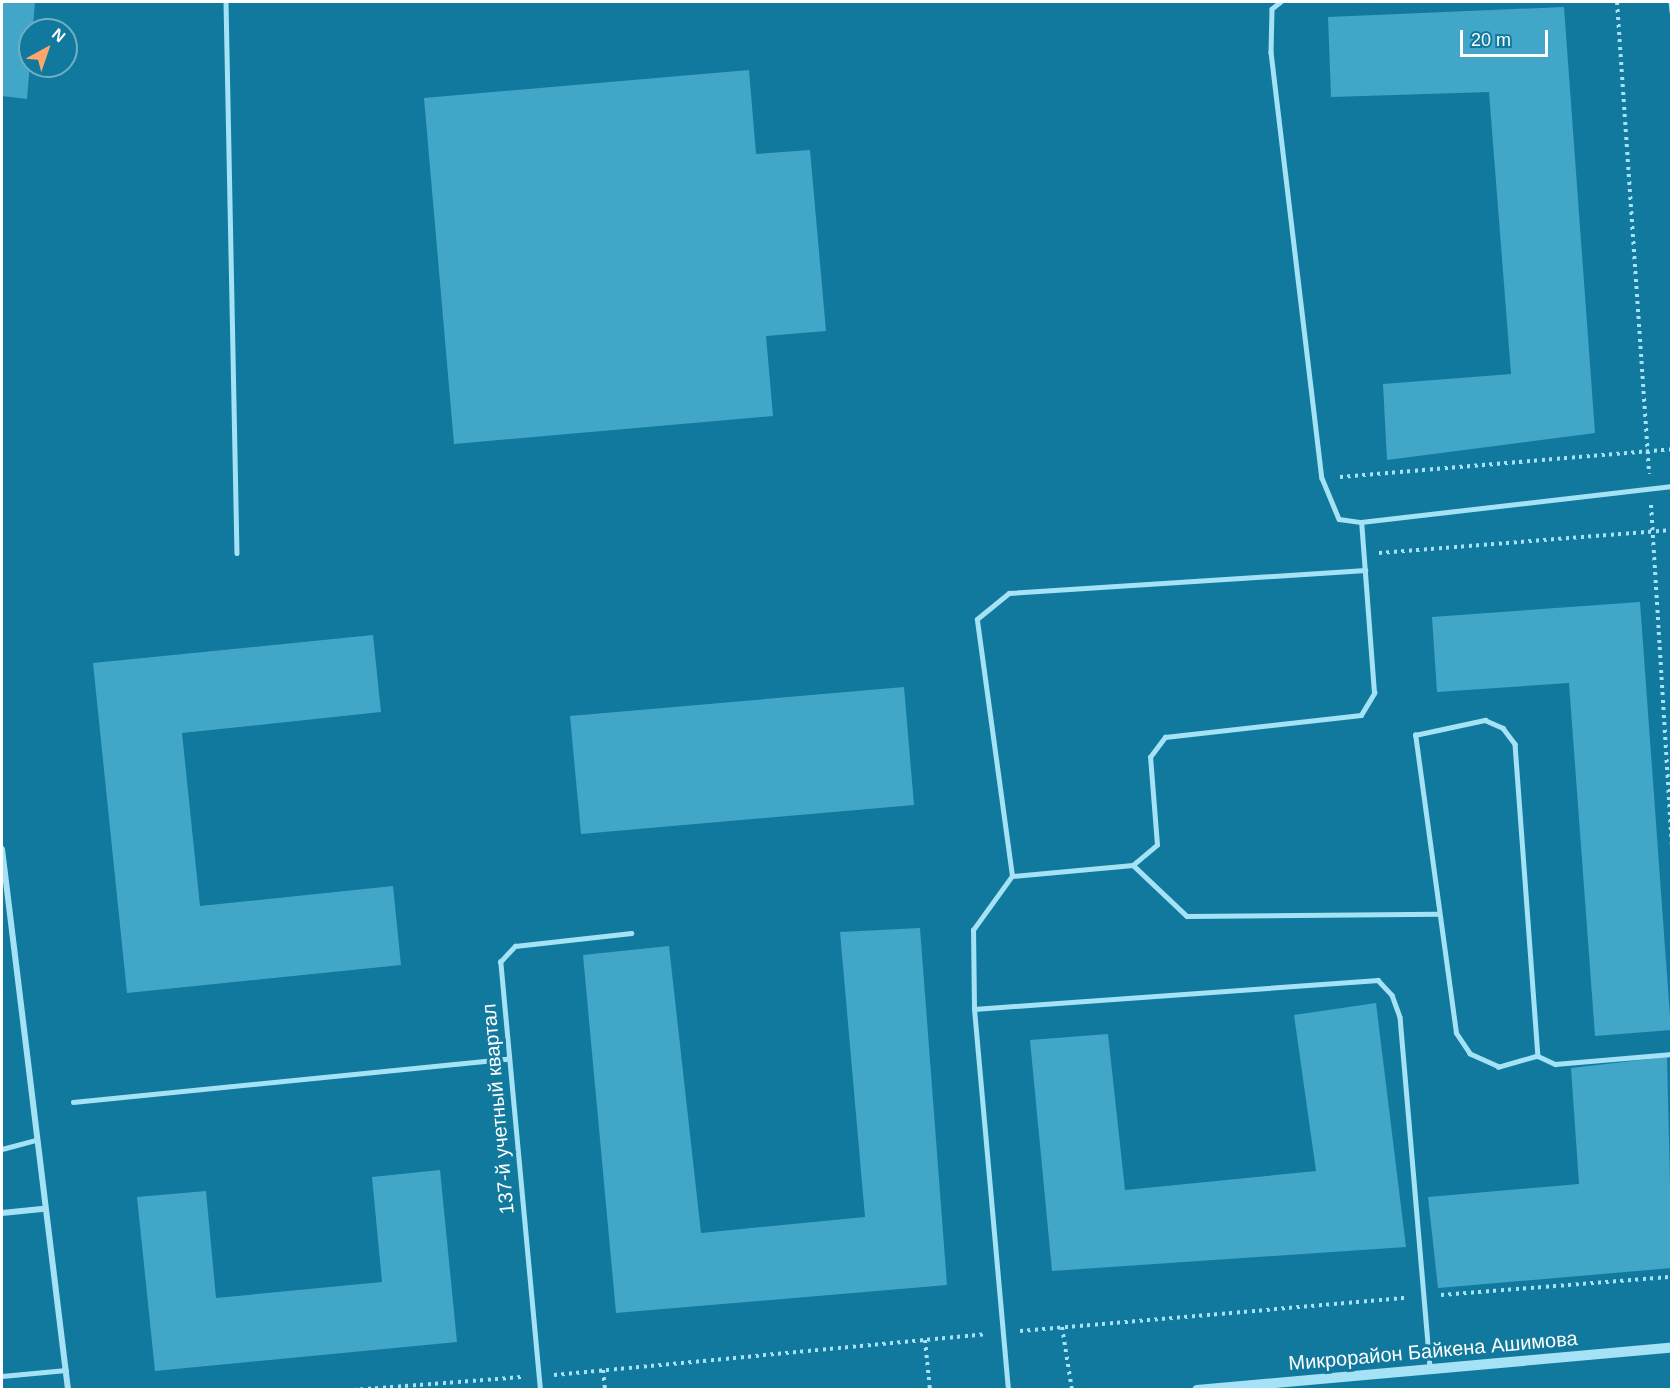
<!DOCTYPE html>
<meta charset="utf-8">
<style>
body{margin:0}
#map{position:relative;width:1673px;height:1391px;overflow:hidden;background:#11799d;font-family:Helvetica,sans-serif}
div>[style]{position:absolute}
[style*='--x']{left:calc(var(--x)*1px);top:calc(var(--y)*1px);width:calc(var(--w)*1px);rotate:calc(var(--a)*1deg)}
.building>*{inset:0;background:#42a6c8}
.path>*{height:4px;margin-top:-2px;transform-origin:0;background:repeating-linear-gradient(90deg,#a6e2f5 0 3px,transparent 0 7.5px)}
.service>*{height:4.5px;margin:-2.25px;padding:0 2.25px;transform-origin:2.25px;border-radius:2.25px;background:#a6e2f5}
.minor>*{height:6px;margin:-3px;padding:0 3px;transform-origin:3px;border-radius:3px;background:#a6e2f5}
.tertiary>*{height:10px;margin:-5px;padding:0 5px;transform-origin:5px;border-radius:5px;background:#a6e2f5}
span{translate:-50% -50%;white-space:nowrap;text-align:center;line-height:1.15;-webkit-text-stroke:6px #11799d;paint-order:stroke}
.street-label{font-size:20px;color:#fff}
.frame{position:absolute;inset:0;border:3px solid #fff;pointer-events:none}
.north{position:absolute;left:18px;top:18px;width:60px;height:60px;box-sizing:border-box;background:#11799d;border:2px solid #70afc4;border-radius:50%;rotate:40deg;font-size:16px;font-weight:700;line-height:24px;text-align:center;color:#fff}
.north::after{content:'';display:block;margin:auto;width:21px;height:27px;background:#ffa76a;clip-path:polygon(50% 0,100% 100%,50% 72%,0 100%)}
.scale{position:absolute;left:1460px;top:30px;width:88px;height:27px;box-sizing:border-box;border:3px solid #fff;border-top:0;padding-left:8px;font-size:18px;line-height:21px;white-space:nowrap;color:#fff;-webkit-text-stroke:4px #11799d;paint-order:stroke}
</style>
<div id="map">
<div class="building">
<i style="clip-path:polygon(2px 2px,35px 2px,27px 99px,2px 96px)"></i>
<i style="clip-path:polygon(1564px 7px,1595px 433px,1387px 460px,1383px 384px,1511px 374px,1489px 92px,1331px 97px,1328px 17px)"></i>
<i style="clip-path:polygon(749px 70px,756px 154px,810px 150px,826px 331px,766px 336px,773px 416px,454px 444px,424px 98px)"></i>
<i style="clip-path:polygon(1640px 602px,1671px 1030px,1595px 1036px,1569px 683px,1437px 692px,1432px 617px)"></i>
<i style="clip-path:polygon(373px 635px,381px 712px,182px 733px,200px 906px,393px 886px,401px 965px,127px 993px,93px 663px)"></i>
<i style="clip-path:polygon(904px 687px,914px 805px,581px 834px,570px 716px)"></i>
<i style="clip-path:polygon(920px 928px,947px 1285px,616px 1313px,583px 955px,669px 946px,701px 1233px,865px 1217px,840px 932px)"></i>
<i style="clip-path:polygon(1376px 1003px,1406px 1247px,1052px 1271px,1030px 1040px,1108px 1034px,1125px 1190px,1316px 1171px,1294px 1015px)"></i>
<i style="clip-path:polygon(1667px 1057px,1672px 1268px,1438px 1288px,1428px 1197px,1579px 1184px,1571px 1068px)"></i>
<i style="clip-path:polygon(440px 1170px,457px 1342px,155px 1371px,137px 1197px,206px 1191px,216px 1298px,382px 1282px,372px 1177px)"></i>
</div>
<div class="path">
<i style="--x:1617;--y:2;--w:473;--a:86.1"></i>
<i style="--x:1340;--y:477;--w:333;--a:-4.8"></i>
<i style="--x:1651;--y:505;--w:346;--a:86.5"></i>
<i style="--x:1379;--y:553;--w:294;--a:-4.5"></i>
<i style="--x:1441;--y:1295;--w:232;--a:-4.5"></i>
<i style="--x:1062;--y:1327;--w:64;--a:81"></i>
<i style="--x:1020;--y:1331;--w:388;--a:-4.9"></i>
<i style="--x:925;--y:1340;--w:50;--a:84.3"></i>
<i style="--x:603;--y:1370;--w:20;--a:84"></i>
<i style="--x:554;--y:1375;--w:433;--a:-5.4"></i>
<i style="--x:353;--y:1390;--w:169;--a:-4.4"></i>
</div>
<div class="service">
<i style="--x:226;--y:2;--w:551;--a:88.86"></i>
<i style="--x:1281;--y:2;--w:11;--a:142"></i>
<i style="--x:1272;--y:9;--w:43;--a:91.3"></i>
<i style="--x:1271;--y:52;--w:429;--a:83.2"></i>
<i style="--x:1322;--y:478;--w:44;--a:67.5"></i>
<i style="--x:1339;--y:519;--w:22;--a:8"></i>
<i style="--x:1361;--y:522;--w:313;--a:-6.6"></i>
<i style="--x:1671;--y:2;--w:10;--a:84"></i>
<i style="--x:1133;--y:865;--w:74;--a:43.4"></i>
<i style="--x:1187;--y:916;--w:250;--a:-0.5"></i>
<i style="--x:1012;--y:876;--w:121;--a:-5.2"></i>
<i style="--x:1133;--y:865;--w:31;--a:-40"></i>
<i style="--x:1157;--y:845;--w:88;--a:-94.5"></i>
<i style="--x:1150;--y:757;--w:25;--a:-53"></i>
<i style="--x:1165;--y:737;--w:197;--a:-6.4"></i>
<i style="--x:1361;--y:715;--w:26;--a:-59"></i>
<i style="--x:1374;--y:693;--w:171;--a:-94.3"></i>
<i style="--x:974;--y:1009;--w:405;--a:-4.1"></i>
<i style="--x:1378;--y:980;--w:21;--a:47"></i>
<i style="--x:1392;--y:995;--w:23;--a:70"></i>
<i style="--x:1400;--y:1017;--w:352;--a:85.1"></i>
<i style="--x:1538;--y:1056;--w:41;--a:164.2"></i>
<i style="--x:1499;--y:1067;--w:32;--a:-156"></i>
<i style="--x:1470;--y:1054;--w:25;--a:-124"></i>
<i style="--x:1456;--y:1033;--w:301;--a:-97.8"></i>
<i style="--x:1415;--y:735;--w:72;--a:-12.1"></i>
<i style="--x:1485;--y:720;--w:20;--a:24"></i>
<i style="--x:1503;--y:728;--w:20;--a:53"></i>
<i style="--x:1515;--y:744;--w:313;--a:85.8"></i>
<i style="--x:1538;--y:1056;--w:19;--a:25"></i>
<i style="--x:1555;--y:1064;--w:117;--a:-4.9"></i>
<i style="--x:73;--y:1102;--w:436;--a:-5.7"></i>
<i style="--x:2;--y:1149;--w:34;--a:-15"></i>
<i style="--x:2;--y:1376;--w:64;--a:-5.4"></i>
<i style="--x:540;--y:1390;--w:430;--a:-95.3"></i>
<i style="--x:500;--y:962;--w:22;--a:-47"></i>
<i style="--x:515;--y:946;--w:117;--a:-6.4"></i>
<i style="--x:1008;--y:1390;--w:383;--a:-95.1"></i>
<i style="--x:974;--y:1009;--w:79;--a:-90.7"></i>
<i style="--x:973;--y:930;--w:67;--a:-54.2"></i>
<i style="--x:1012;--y:876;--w:259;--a:-97.8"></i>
<i style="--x:977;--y:619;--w:41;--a:-39.1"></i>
<i style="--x:1009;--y:593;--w:357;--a:-3.7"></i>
</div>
<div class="minor">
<i style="--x:2;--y:849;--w:545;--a:83.04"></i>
<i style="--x:2;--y:1213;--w:40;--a:-5.7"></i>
</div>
<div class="tertiary">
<i style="--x:1197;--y:1390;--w:477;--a:-5.1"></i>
</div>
<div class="street-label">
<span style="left:498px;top:1109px;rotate:-95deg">137-й учетный квартал</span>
<span style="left:1433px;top:1351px;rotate:-5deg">Микрорайон Байкена Ашимова</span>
</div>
<div class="frame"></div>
<div class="north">N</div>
<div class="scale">20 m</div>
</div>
